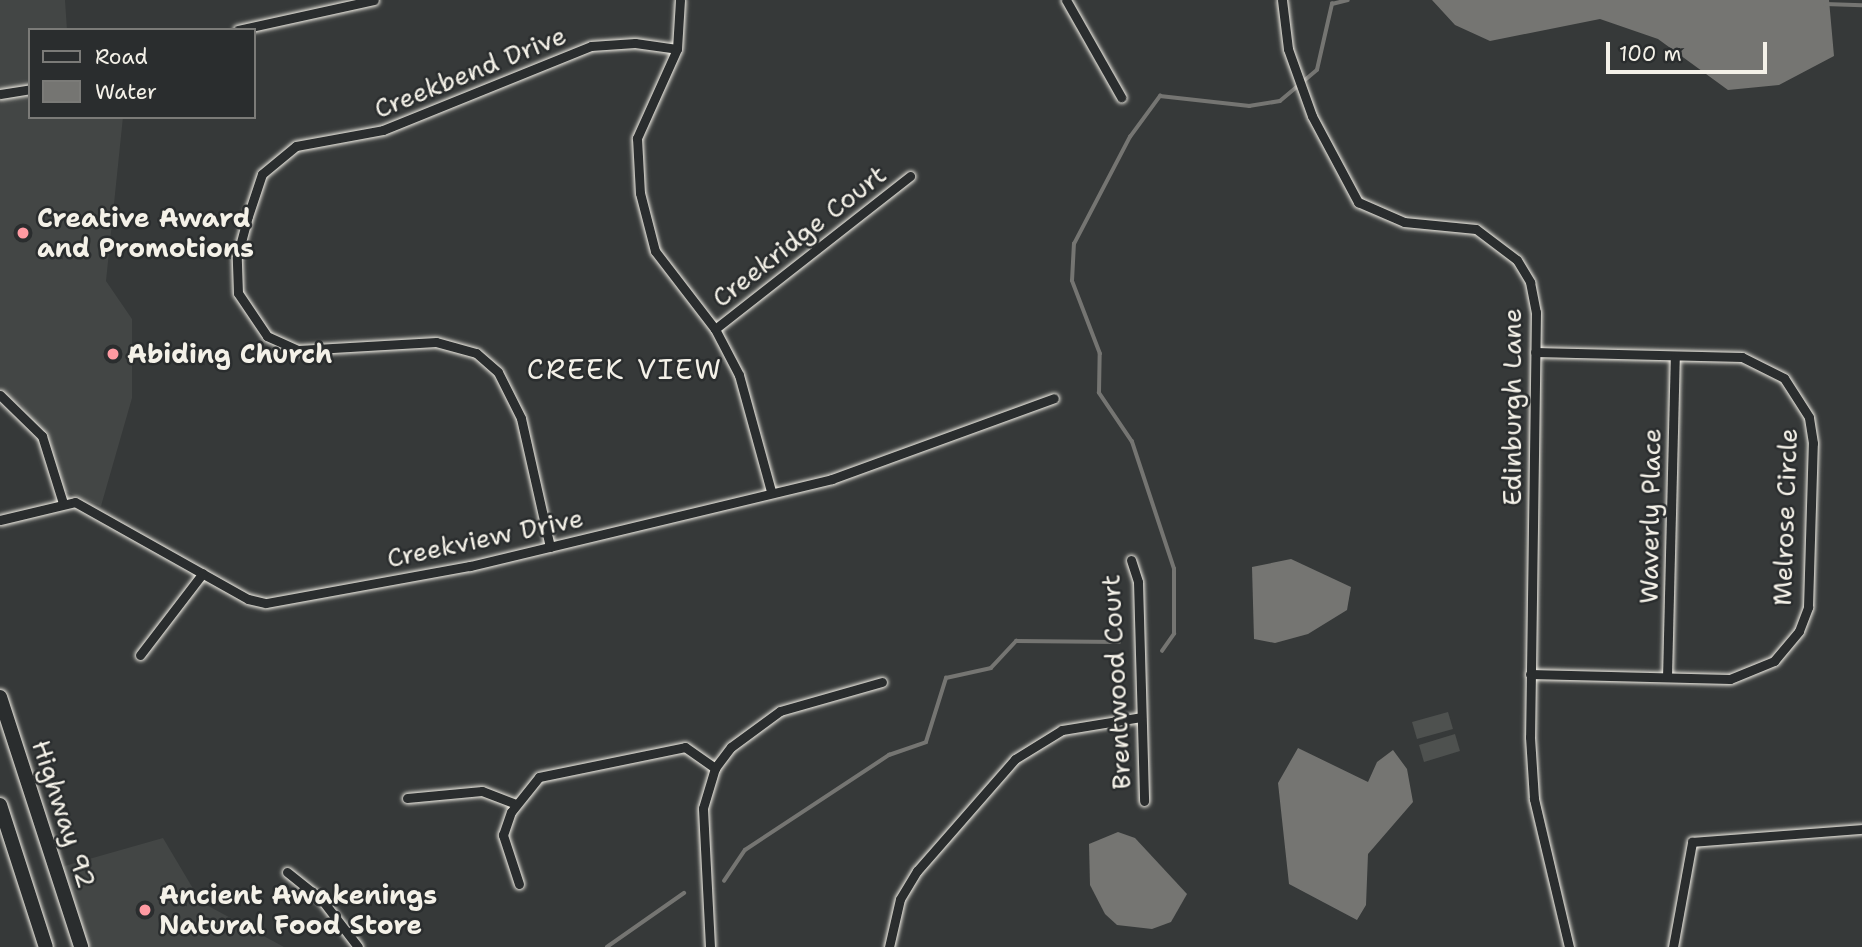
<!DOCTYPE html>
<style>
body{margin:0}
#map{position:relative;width:1862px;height:947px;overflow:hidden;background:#363939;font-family:"Shantell Sans",sans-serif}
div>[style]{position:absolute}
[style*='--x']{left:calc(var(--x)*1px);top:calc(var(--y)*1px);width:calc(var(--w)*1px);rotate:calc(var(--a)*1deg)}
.built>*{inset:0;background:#434645}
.green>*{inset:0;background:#4e514f}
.water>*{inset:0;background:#757572}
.stream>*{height:3.5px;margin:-1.75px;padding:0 1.75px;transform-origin:1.75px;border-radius:1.75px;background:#757572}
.roads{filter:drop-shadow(0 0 2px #f4f1e8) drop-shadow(0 0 2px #f4f1e8)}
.minor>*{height:9px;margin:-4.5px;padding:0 4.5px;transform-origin:4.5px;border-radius:4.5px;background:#2a2d2e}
.primary>*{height:14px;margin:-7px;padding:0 7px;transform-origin:7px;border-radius:7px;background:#2a2d2e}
.dots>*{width:19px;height:19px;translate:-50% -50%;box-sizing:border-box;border:4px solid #2a2d2e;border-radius:50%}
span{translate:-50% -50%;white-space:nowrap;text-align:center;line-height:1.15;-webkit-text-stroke:5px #2a2d2e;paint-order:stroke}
.street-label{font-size:26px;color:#f4f1e8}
.poi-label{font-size:26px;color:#f4f1e8;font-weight:700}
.left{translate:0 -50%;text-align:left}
.neighbourhood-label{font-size:28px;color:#f4f1e8;letter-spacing:2px}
.legend{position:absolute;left:28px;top:28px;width:228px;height:91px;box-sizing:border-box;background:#2a2d2e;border:2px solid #7b7b78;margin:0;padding:9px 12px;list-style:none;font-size:21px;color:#f4f1e8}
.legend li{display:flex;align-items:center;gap:14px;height:35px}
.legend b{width:35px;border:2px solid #7b7b78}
.scale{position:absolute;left:1606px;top:42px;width:161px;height:32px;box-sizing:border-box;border:4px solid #f4f1e8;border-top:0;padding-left:9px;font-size:21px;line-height:24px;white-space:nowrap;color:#f4f1e8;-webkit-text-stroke:5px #2a2d2e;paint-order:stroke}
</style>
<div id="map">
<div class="built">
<i style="clip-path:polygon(0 0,65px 0,67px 30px,30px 30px,30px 117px,123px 117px,106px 281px,132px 319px,132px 398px,101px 506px,60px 489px,46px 441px,21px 404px,0 396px)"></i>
<i style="clip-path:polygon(163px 838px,201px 902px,284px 947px,89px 947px,61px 867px)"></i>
</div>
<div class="green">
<i style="clip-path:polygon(1448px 712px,1453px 729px,1417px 739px,1412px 722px)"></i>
<i style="clip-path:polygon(1455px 734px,1460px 751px,1424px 762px,1419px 745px)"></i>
</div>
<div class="water">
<i style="clip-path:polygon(1432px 0,1829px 0,1834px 56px,1779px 85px,1728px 90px,1658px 39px,1600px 19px,1490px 41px,1455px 25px)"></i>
<i style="clip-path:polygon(1291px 559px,1351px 587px,1347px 610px,1308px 634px,1275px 643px,1254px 639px,1252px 567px)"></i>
<i style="clip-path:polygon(1298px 748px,1368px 782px,1377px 762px,1393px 750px,1407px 769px,1413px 802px,1368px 854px,1366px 905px,1357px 920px,1289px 884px,1278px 783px)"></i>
<i style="clip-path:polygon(1118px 832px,1135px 838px,1187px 894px,1171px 922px,1152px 929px,1117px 925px,1105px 914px,1090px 885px,1089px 844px)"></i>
</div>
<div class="stream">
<i style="--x:1825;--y:4;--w:37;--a:2"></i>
<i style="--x:1162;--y:651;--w:21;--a:-55"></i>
<i style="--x:1174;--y:634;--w:65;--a:-90"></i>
<i style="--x:1174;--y:569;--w:134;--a:-108.3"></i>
<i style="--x:1132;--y:442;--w:59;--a:-124"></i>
<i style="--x:1099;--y:393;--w:39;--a:-89"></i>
<i style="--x:1100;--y:354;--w:78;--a:-111"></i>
<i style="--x:1072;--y:281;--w:37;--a:-87"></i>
<i style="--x:1074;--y:244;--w:121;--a:-62.4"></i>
<i style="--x:1130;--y:137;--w:51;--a:-53.8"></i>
<i style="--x:1160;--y:96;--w:90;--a:6.4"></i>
<i style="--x:1249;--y:106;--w:31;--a:-9"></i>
<i style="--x:1280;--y:101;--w:48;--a:-40"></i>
<i style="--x:1317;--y:70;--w:68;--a:-77.2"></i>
<i style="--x:1332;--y:4;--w:16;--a:-14"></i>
<i style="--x:724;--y:881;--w:37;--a:-56"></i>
<i style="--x:745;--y:850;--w:173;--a:-33.4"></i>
<i style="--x:889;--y:755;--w:39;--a:-19"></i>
<i style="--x:926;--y:742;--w:67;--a:-72.6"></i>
<i style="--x:946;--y:678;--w:46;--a:-12.5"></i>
<i style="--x:991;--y:668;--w:37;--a:-47"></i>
<i style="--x:1016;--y:641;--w:103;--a:0.6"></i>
<i style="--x:607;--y:947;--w:94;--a:-35"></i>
</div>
<div class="roads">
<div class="minor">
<i style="--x:680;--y:0;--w:49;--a:93.5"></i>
<i style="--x:677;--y:49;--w:98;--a:114.2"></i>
<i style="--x:637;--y:138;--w:55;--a:86.9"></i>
<i style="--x:640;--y:193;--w:60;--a:75.5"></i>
<i style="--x:655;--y:251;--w:98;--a:52.4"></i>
<i style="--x:715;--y:329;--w:52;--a:62.4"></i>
<i style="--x:739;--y:375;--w:120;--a:74.6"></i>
<i style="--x:1066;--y:0;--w:112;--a:60.4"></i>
<i style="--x:1282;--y:0;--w:49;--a:83"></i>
<i style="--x:1288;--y:49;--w:71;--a:70.3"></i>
<i style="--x:1312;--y:116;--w:98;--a:61.9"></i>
<i style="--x:1358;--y:202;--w:50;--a:23.5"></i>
<i style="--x:1404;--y:222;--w:72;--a:5.6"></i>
<i style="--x:1476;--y:229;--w:51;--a:37.1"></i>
<i style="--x:1517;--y:260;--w:26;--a:59"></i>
<i style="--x:1530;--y:282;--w:31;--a:79"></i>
<i style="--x:1536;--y:312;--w:425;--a:90.8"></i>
<i style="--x:1530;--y:737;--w:62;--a:86.3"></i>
<i style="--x:1534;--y:799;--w:152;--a:76.7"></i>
<i style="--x:238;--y:30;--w:139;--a:-12.4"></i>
<i style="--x:0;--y:94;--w:30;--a:-9"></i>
<i style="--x:715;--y:329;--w:248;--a:-38.1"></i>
<i style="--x:0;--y:395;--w:59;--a:44.3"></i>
<i style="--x:42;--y:436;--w:70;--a:72.6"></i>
<i style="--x:0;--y:520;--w:77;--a:-13.5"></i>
<i style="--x:75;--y:502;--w:198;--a:29.3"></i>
<i style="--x:248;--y:599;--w:18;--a:13"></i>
<i style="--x:266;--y:603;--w:207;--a:-10.3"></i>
<i style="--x:470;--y:566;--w:372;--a:-13.5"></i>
<i style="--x:832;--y:479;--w:236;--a:-20"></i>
<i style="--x:550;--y:547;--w:132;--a:-102.7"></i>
<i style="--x:521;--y:418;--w:51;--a:-116.6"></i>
<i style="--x:498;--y:372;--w:29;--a:-139"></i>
<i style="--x:476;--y:353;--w:41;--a:-164.6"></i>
<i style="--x:436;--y:342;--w:138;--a:176.7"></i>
<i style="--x:298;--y:350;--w:34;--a:-156"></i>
<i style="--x:267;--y:336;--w:52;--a:-124"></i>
<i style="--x:238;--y:293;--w:36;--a:-92"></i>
<i style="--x:237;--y:257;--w:42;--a:-75"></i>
<i style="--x:248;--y:216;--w:44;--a:-71.6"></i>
<i style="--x:262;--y:174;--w:44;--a:-39.5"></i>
<i style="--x:296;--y:146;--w:88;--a:-10.4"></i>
<i style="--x:383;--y:130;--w:224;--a:-22"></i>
<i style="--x:591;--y:46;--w:44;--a:-3.9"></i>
<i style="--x:635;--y:43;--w:42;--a:8.1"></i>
<i style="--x:1131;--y:560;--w:23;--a:72"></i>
<i style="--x:1138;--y:582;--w:219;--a:88.4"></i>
<i style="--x:140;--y:655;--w:103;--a:-52.5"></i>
<i style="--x:1530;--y:674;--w:200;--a:1.4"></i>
<i style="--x:1730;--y:679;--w:48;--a:-22.2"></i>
<i style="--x:1774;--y:661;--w:39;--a:-50"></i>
<i style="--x:1799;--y:631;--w:26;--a:-69"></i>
<i style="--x:1808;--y:607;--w:164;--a:-88.3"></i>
<i style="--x:1813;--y:443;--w:26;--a:-99"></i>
<i style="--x:1809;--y:417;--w:46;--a:-122.7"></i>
<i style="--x:1784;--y:378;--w:47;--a:-153.4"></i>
<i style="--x:1742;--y:357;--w:207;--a:-178.6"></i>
<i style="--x:1667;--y:677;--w:321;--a:-88.6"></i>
<i style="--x:407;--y:798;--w:75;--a:-5.3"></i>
<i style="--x:482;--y:791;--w:36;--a:21"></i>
<i style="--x:287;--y:872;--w:45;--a:38.7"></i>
<i style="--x:322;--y:900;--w:59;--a:52.5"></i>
<i style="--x:519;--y:884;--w:52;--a:-108.1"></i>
<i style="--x:503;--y:835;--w:24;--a:-71"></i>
<i style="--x:511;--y:812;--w:45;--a:-51.3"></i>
<i style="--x:539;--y:777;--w:149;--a:-11.6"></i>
<i style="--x:685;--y:747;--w:37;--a:35"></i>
<i style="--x:710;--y:947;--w:139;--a:-92.9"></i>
<i style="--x:703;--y:808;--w:42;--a:-73.3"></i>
<i style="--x:715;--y:768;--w:26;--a:-53"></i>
<i style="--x:731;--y:747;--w:61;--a:-36.3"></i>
<i style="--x:780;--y:711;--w:106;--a:-15.9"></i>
<i style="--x:889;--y:947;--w:49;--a:-77.1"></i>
<i style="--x:900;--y:899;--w:33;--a:-59"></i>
<i style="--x:917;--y:871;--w:149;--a:-48.8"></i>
<i style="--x:1015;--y:759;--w:55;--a:-31.7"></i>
<i style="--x:1062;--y:730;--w:80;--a:-9.3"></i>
<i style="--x:1673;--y:947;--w:107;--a:-79.7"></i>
<i style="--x:1692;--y:842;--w:170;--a:-4.4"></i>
</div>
<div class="primary">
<i style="--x:0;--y:697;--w:263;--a:72"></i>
<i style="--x:0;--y:805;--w:149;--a:72.1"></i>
</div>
</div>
<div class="dots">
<i style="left:23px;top:233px;background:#ff9aa2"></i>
<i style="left:113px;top:354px;background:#ff9aa2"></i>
<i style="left:145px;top:910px;background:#ff9aa2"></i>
</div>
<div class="street-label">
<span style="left:470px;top:72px;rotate:-22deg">Creekbend Drive</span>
<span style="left:799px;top:236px;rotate:-38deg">Creekridge Court</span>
<span style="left:1512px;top:407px;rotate:-90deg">Edinburgh Lane</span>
<span style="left:1650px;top:516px;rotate:-89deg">Waverly Place</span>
<span style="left:1785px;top:517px;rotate:-88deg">Melrose Circle</span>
<span style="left:485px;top:538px;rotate:-12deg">Creekview Drive</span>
<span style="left:1116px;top:682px;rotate:-93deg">Brentwood Court</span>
<span style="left:64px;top:814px;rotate:72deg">Highway 92</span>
</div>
<div class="poi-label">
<span class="left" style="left:37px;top:233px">Creative Award<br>and Promotions</span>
<span class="left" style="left:127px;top:354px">Abiding Church</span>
<span class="left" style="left:159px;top:910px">Ancient Awakenings<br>Natural Food Store</span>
</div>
<div class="neighbourhood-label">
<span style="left:625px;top:369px">CREEK VIEW</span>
</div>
<ul class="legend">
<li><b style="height:9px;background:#2a2d2e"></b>Road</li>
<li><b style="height:19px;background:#757572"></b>Water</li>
</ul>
<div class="scale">100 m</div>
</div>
